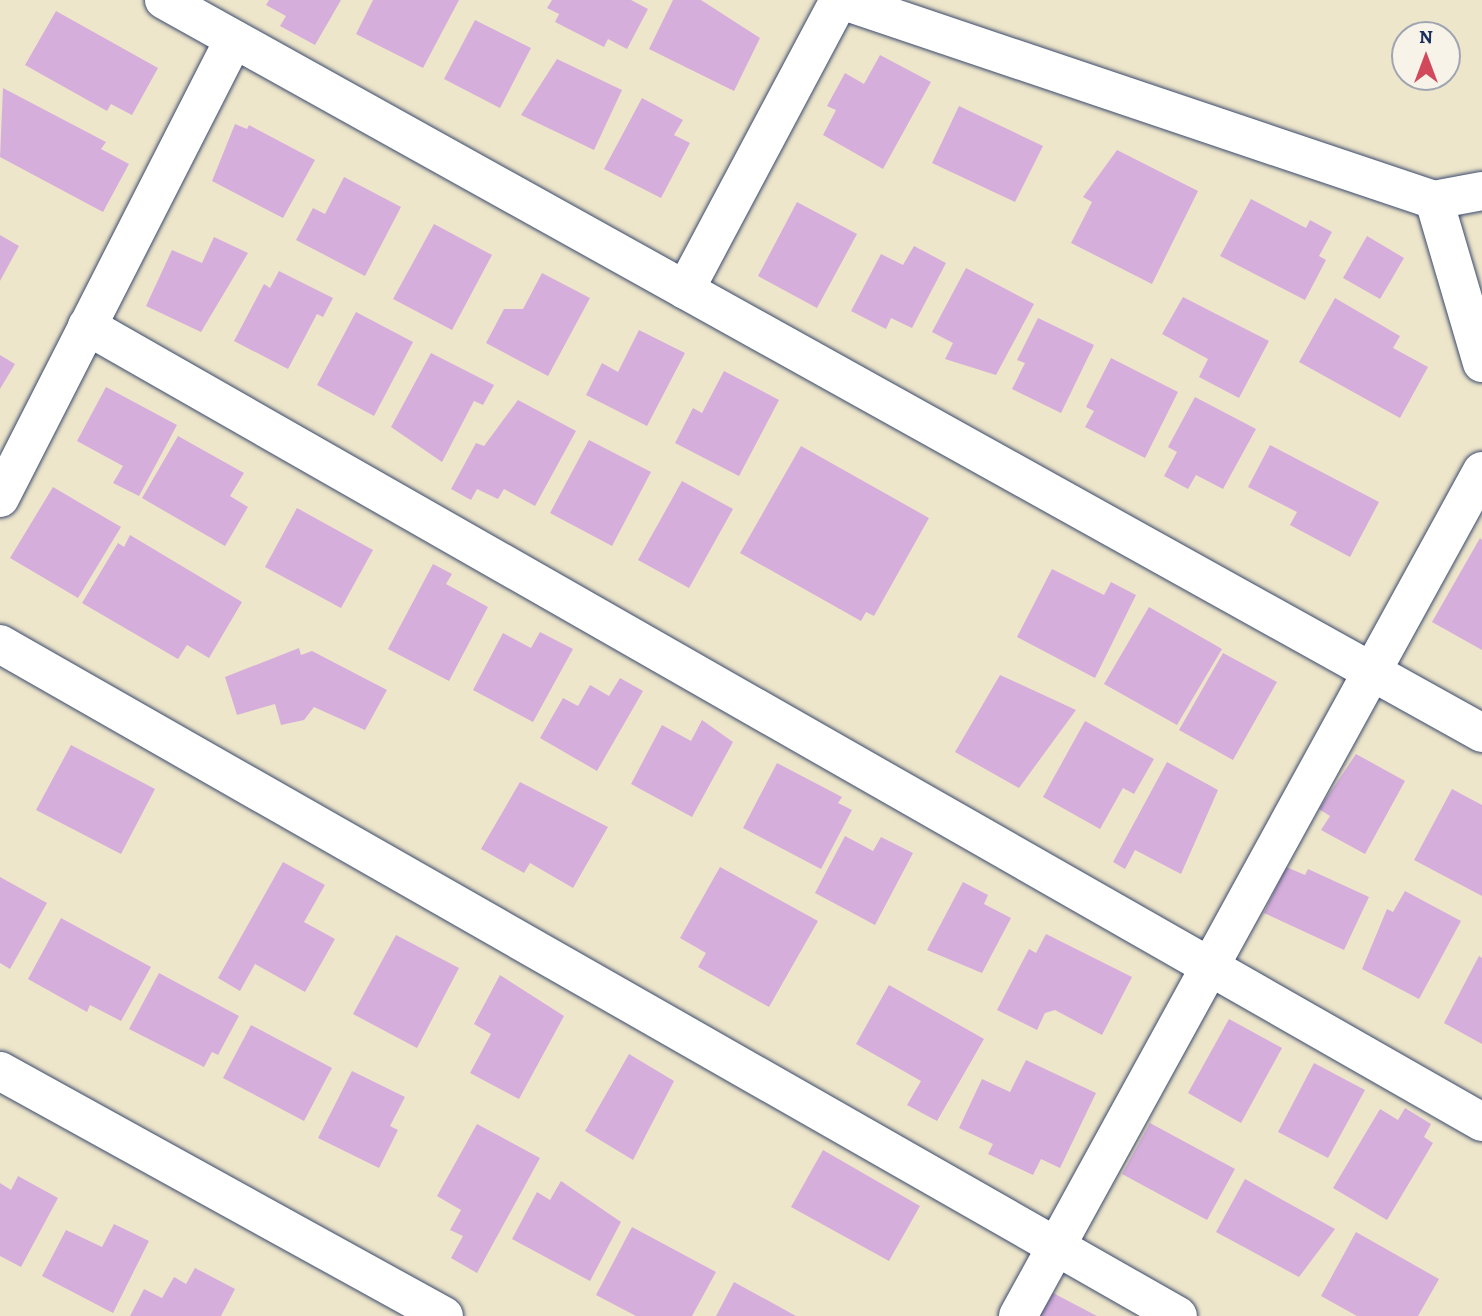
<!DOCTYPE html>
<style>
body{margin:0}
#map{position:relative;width:1482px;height:1316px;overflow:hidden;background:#eee6ca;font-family:Alegreya,serif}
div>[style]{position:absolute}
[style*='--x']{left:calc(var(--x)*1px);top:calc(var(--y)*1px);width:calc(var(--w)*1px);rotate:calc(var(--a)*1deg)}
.building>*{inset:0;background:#d6aedb}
.roads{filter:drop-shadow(0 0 2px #3b4a6e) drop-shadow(0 0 2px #3b4a6e)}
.street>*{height:38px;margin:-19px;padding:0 19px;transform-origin:19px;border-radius:19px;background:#fff}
span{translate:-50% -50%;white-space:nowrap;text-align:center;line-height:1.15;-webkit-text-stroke:5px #f7f3e8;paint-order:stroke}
.north{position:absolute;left:1391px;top:21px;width:70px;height:70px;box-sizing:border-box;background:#f7f3e8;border:2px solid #9fa5b1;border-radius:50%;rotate:0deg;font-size:19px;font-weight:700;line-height:28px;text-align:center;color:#1b2f5e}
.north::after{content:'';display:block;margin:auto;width:24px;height:32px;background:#d1495b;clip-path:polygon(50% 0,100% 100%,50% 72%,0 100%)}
</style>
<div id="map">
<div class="building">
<i style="clip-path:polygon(269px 0,341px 0,315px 45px,280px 26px,286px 16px,266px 5px)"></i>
<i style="clip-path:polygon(373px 0,459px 0,423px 68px,356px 34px)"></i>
<i style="clip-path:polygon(552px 0,631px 0,648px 9px,627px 49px,608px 39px,604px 47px,555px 22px,559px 14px,547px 8px)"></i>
<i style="clip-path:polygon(673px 0,701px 0,760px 38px,734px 91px,649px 49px)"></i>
<i style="clip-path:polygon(56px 11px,158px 68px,132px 115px,111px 104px,107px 111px,25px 65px)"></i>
<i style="clip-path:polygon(475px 20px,531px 48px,500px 108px,444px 79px)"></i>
<i style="clip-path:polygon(880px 55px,931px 82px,883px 169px,823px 135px,836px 110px,827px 106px,845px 73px,864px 84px)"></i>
<i style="clip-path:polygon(557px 59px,622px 90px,594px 150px,521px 115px)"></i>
<i style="clip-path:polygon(3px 88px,106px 142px,101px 149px,129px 164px,103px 212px,0 157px)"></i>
<i style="clip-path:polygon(642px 98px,683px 120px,674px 135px,690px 143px,661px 198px,604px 169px)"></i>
<i style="clip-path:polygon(959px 106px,1043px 146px,1015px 202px,932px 163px)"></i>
<i style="clip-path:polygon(235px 124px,247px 129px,249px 125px,315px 160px,283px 218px,212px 181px)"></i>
<i style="clip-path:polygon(1117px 150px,1198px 191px,1152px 284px,1071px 243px,1092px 202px,1083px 197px)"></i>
<i style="clip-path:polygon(344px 177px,401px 207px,365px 276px,296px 240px,313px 208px,325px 214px)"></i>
<i style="clip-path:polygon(1251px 199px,1306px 228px,1310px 220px,1332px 232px,1319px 256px,1326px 260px,1305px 300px,1220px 256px)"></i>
<i style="clip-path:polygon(797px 202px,857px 234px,817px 308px,758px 276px)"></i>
<i style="clip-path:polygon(434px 224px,492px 255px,452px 330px,393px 299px)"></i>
<i style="clip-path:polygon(0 235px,19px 246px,0 281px)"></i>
<i style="clip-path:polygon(1367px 236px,1404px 258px,1380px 299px,1343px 278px)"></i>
<i style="clip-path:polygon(214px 237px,248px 253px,201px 332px,146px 306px,172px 250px,202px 263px)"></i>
<i style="clip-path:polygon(914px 246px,946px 263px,912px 328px,891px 318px,886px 329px,851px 311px,881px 254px,903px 265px)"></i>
<i style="clip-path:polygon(966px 268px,1034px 304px,996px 375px,945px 359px,953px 343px,932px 332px)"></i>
<i style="clip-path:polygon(279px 271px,333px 298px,323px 317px,317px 314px,288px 369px,234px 341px,264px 284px,270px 288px)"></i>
<i style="clip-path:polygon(542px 273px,590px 298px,548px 376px,486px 343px,504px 309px,523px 309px)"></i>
<i style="clip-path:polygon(1183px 297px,1269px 341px,1239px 398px,1199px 377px,1208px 359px,1162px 334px)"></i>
<i style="clip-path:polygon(1335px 298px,1400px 336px,1393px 348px,1428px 367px,1400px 418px,1299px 362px)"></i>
<i style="clip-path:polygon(356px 312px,413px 342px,374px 416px,317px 385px)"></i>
<i style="clip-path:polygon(1038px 318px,1094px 345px,1061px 413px,1012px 389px,1025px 363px,1017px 360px)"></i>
<i style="clip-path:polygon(639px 330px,685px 353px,647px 426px,586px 395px,602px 363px,618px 372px)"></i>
<i style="clip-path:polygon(431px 353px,494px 385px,483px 405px,474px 401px,442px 462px,391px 427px)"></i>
<i style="clip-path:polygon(0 355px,15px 364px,0 389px)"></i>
<i style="clip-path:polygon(1111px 358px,1178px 392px,1145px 458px,1085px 427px,1094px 411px,1086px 407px)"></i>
<i style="clip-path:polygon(724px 371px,779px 400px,739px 476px,675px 443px,693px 408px,702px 413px)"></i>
<i style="clip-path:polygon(106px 387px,177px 425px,139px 496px,113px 483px,123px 466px,77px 441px)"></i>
<i style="clip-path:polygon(1195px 397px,1256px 429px,1223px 489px,1196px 475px,1188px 489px,1164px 476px,1177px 452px,1168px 447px)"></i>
<i style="clip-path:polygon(518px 400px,576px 431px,535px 506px,504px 489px,498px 499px,477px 489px,471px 500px,451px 489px,476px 443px,484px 446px)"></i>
<i style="clip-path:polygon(178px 436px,244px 473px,230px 496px,248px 507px,225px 546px,142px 498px)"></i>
<i style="clip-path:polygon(589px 440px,651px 472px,612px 546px,550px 513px)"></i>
<i style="clip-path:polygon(1270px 445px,1379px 502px,1350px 557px,1290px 525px,1297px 512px,1248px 487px)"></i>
<i style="clip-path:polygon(801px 446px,929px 518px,874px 616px,866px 612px,861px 621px,740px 553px)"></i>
<i style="clip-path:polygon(682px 481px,733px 509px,689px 588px,638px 560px)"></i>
<i style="clip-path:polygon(53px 487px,121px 527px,78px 598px,10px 558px)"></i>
<i style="clip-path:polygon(297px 508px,373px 550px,341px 608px,265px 567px)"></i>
<i style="clip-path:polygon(130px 535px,242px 602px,209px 658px,187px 645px,178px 659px,82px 603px,118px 543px,124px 547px)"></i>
<i style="clip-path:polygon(1480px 538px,1482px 540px,1482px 650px,1432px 622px)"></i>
<i style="clip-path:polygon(433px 564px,452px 574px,446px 584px,488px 607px,449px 681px,388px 649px)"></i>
<i style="clip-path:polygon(1052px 569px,1104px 595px,1111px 582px,1136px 595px,1095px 678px,1017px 637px)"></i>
<i style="clip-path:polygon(1149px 607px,1222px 649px,1177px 725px,1104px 684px)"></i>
<i style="clip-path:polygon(540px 632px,573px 649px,533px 722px,473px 690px,503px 633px,531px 648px)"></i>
<i style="clip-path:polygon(299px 648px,301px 655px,312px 651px,387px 690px,365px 730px,314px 707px,304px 720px,281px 725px,275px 704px,237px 715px,225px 677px)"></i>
<i style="clip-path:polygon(1223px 653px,1277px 682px,1233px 760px,1179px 730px)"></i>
<i style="clip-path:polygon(1000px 675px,1076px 710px,1019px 788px,955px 752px)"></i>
<i style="clip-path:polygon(620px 678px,643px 691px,597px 771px,540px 738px,563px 698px,578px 706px,590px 685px,609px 696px)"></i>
<i style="clip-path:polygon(702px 720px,733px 742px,692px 817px,631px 784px,662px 725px,691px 741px)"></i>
<i style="clip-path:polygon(1085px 721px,1154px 759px,1134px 794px,1123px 788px,1100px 829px,1043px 797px)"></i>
<i style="clip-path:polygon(71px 745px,155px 789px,121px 854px,36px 810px)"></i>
<i style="clip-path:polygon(1356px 754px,1405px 781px,1365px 854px,1321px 830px,1330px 816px,1319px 809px)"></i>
<i style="clip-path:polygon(1167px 762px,1218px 790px,1181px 874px,1135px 850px,1125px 869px,1113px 862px)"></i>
<i style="clip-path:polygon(777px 763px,842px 797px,838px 803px,852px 810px,821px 869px,743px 828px)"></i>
<i style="clip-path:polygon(520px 782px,608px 827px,573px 888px,530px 863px,524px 873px,481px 849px)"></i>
<i style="clip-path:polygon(1452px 789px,1482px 805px,1482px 896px,1414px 860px)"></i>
<i style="clip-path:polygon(845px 836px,873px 851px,881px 837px,913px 853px,875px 925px,815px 893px)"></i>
<i style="clip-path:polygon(283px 862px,325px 885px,304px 922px,335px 939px,305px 992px,255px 964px,240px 991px,218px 978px)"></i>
<i style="clip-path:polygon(720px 867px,818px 921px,769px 1007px,698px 967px,706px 953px,680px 938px)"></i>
<i style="clip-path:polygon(1286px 867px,1305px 875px,1308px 869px,1369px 897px,1344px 950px,1264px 913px)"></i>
<i style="clip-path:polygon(0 877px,47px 903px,10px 969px,0 963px)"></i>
<i style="clip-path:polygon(963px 882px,988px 895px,984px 904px,1011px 918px,982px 973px,927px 950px)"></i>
<i style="clip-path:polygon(1405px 891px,1461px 921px,1419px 999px,1362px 969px,1387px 909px,1393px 912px)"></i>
<i style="clip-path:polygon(61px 918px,151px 967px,121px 1021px,90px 1005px,87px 1012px,28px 979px)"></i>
<i style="clip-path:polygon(1046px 934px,1132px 977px,1102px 1035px,1055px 1010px,1045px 1013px,1037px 1030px,997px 1010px,1029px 949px,1036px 953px)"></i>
<i style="clip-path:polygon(396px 935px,459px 968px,417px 1048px,353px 1014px)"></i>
<i style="clip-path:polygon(1479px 956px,1482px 958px,1482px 1044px,1444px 1023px)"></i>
<i style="clip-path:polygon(159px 973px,239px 1016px,218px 1055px,212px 1052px,204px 1067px,129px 1029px)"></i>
<i style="clip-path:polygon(500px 975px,564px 1016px,519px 1099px,470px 1073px,491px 1034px,474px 1024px)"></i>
<i style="clip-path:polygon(889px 985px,984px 1039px,937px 1121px,907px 1105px,921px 1081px,856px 1044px)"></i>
<i style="clip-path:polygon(1229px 1019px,1282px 1048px,1241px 1123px,1188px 1093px)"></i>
<i style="clip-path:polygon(251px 1025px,332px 1068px,304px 1121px,223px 1078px)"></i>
<i style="clip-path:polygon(629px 1054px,674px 1081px,633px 1160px,585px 1131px)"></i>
<i style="clip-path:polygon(1026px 1060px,1096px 1093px,1060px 1168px,1041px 1159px,1033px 1175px,988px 1154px,993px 1144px,959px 1128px,982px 1079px,1010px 1092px)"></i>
<i style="clip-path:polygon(1314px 1063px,1365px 1090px,1328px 1158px,1278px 1132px)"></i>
<i style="clip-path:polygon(352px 1071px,405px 1097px,390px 1126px,398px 1130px,379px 1168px,318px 1138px)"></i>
<i style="clip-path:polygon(1405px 1108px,1431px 1124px,1424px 1137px,1433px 1143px,1387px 1220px,1333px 1188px,1380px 1109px,1398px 1120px)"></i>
<i style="clip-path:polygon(1150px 1123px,1235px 1169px,1207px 1220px,1122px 1174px)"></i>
<i style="clip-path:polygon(477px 1124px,540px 1158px,477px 1273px,451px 1258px,463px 1236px,450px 1230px,461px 1210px,437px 1196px)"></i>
<i style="clip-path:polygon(823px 1150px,920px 1206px,889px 1261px,791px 1207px)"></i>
<i style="clip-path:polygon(18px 1176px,58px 1198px,21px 1267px,0 1256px,0 1183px,11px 1190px)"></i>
<i style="clip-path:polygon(1245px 1179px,1335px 1229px,1299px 1277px,1216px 1232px)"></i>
<i style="clip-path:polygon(561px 1181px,621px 1222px,590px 1281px,512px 1239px,537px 1192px,550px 1200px)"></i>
<i style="clip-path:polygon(114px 1224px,149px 1241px,113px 1313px,42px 1276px,66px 1230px,102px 1247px)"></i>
<i style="clip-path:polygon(632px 1227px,716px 1272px,692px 1316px,636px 1316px,596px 1295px)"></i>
<i style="clip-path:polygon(1356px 1232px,1439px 1279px,1418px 1316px,1357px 1316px,1321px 1296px)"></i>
<i style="clip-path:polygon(195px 1268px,235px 1289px,221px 1316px,130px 1316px,144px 1289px,162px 1298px,174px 1277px,186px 1284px)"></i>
<i style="clip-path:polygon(734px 1282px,796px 1316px,716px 1316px)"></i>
<i style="clip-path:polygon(1053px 1293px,1097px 1316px,1040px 1316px)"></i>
</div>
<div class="roads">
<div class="street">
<i style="--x:164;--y:0;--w:1508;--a:29.08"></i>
<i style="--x:841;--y:0;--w:626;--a:18.64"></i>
<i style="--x:1434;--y:200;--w:49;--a:-10.6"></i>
<i style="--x:1434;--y:200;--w:170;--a:73.6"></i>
<i style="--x:685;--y:290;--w:328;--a:-62"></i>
<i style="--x:87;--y:326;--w:1606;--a:29.71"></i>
<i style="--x:0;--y:498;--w:515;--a:-62.99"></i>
<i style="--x:0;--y:644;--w:1356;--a:29.7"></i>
<i style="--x:0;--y:1071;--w:507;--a:28.89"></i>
<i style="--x:1018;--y:1316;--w:964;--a:-61.23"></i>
</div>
</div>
<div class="north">N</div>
</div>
